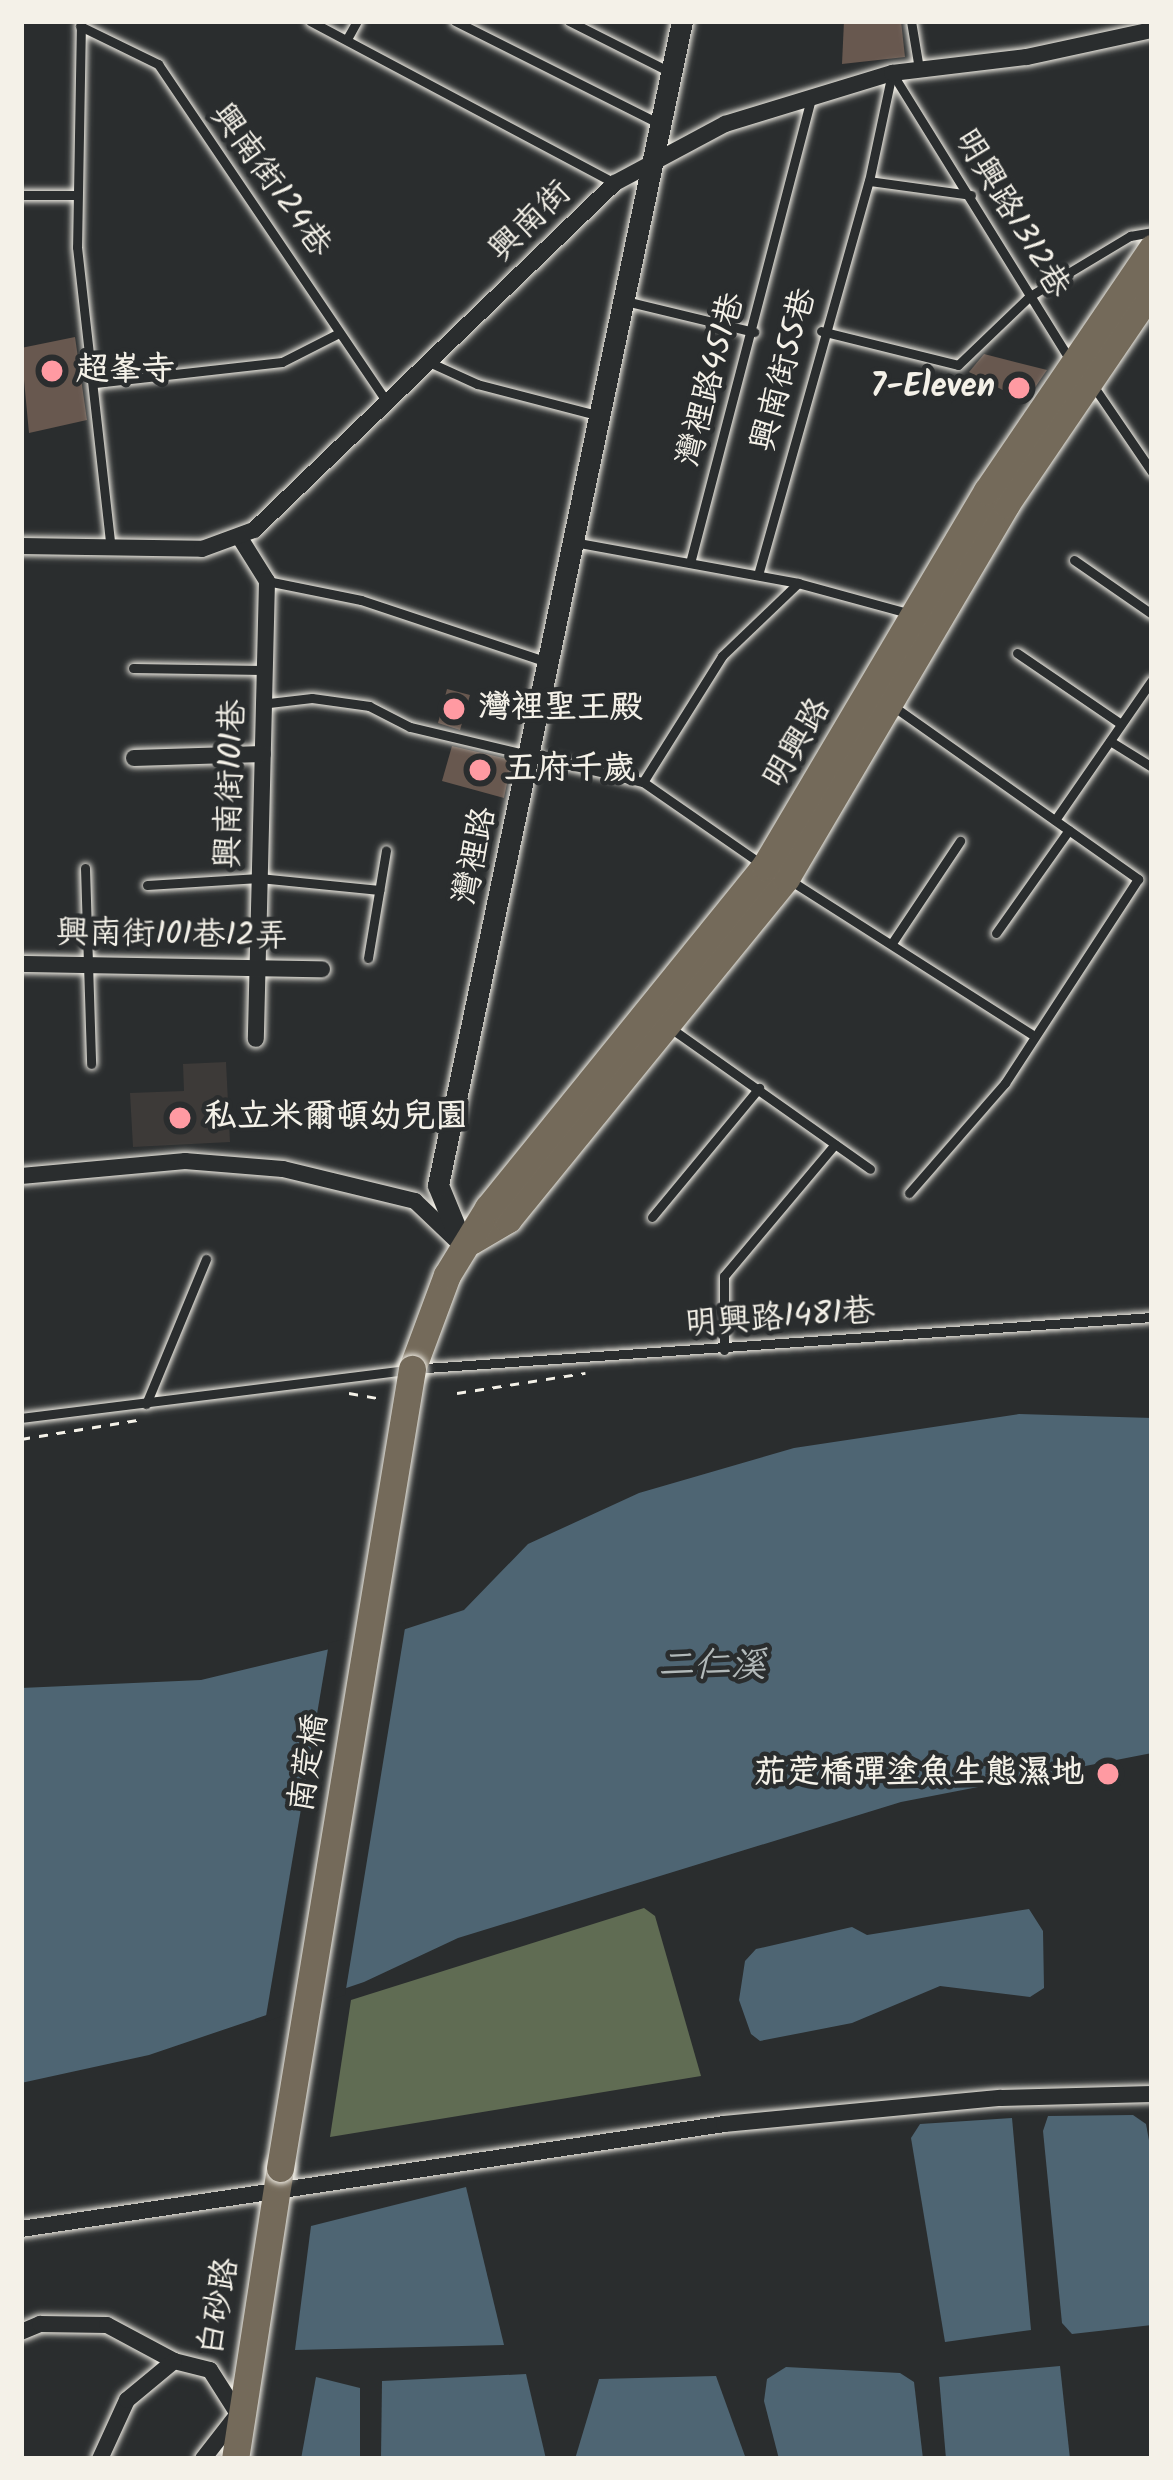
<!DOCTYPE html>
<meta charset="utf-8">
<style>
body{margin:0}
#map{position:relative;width:1173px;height:2480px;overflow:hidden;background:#2a2d2e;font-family:Kalam,"LXGW WenKai TC",sans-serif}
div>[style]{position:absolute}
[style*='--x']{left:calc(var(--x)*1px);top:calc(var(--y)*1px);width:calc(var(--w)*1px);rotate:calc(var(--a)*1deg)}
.built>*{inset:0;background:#3d3a38}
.green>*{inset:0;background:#606c53}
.water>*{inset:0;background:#4e6573}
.pier>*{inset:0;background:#2a2d2e}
.building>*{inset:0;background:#68584f}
.path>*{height:3px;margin-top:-1.5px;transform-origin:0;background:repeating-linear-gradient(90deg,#f4f1e8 0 9px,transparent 0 18px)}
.roads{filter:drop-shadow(0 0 3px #f4f1e8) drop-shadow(0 0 3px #f4f1e8)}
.service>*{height:9px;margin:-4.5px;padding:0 4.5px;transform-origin:4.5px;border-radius:4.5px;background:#2a2d2e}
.minor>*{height:16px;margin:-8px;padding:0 8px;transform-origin:8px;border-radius:8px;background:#2a2d2e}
.tertiary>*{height:21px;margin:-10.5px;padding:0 10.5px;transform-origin:10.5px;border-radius:10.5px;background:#2a2d2e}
.primary>*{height:27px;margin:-13.5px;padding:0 13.5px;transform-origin:13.5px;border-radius:13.5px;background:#746a5a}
.bridges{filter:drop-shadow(0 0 3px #f4f1e8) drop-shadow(0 0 3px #f4f1e8)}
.primary-bridge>*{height:27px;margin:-13.5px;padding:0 13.5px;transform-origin:13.5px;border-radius:13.5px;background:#746a5a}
.dots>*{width:33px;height:33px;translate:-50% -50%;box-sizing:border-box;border:6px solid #2a2d2e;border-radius:50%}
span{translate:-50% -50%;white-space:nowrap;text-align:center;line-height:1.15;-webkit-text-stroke:9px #2a2d2e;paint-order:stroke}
.street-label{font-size:33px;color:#f4f1e8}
.poi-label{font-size:33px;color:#f4f1e8;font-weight:700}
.left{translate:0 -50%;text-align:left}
.right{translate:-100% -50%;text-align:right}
.water-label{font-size:36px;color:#b2b9b9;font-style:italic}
.frame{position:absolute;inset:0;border:24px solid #f4f1e8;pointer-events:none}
</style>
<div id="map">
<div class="built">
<i style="clip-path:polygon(226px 1062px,230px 1142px,133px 1147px,130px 1093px,184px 1091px,183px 1064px)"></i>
</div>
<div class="green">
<i style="clip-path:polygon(644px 1908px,655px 1916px,701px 2076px,330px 2137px,351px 2000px)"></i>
</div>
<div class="water">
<i style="clip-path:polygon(1019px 1414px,1152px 1418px,1152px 1753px,901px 1802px,458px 1938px,364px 1982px,149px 2055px,21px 2083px,21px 1688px,201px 1680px,384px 1636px,464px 1610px,528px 1544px,639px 1493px,794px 1448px)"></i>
<i style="clip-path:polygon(1029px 1909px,1043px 1931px,1044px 1988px,1030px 1997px,940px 1986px,852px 2023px,760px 2041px,751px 2034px,739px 2000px,745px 1961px,756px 1949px,852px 1927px,867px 1935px)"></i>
<i style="clip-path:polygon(1133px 2115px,1146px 2124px,1152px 2157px,1152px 2325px,1072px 2334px,1062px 2323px,1043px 2131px,1048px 2116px)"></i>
<i style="clip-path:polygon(1012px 2118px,1031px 2330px,945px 2342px,911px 2138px,920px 2124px)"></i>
<i style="clip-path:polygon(466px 2187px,504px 2345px,295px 2350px,311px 2226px)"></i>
<i style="clip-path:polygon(1060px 2366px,1070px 2459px,946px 2459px,939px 2377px)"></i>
<i style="clip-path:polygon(786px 2367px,900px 2373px,914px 2382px,923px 2459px,779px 2459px,764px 2401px,767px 2379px)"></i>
<i style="clip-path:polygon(526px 2374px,546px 2459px,381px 2459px,382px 2381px)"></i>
<i style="clip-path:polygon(716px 2376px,746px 2459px,575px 2459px,599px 2379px)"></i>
<i style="clip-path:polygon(316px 2377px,360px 2388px,360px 2459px,301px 2459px)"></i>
</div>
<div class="pier">
<i style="clip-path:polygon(406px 1622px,345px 1995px,265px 2022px,329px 1643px)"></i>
</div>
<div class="building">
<i style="clip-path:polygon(844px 21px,901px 21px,905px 57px,842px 64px)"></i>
<i style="clip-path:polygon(75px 337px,87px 420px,29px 433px,21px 348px)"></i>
<i style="clip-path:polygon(984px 354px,1047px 370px,1025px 402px,969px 372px)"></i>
<i style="clip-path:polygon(447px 689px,470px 695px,460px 730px,438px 723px)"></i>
<i style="clip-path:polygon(452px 746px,512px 760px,504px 798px,442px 781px)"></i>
</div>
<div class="path">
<i style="--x:349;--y:1393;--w:28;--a:10"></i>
<i style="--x:457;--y:1393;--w:130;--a:-8.9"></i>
<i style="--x:21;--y:1439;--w:124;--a:-9.3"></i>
</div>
<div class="roads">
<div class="service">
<i style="--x:81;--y:21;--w:226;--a:91"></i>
<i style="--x:77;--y:247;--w:297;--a:83.6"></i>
<i style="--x:310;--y:21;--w:345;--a:28"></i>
<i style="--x:455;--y:21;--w:225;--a:26.7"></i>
<i style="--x:569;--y:21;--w:111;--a:26.8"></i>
<i style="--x:911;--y:21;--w:49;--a:80.5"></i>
<i style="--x:80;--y:26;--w:87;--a:26"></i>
<i style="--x:158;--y:64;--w:408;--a:55.9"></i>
<i style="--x:347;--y:39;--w:21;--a:-61"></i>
<i style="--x:892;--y:73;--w:335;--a:58.2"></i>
<i style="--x:869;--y:181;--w:110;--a:-78"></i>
<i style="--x:21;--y:195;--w:55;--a:0"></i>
<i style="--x:625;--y:301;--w:133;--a:13.5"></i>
<i style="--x:821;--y:331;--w:141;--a:13.9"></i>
<i style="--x:958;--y:365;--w:100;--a:-43.8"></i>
<i style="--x:1030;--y:296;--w:117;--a:-31"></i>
<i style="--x:1130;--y:236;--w:22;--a:-10"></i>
<i style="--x:431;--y:363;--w:51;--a:24.5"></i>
<i style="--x:477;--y:384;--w:124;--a:14.5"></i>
<i style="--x:95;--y:383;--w:188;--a:-6.4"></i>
<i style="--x:282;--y:362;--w:64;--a:-27"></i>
<i style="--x:1092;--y:384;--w:107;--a:55.7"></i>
<i style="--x:573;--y:542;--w:229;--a:10.3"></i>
<i style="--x:798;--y:583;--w:114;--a:15.3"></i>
<i style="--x:1074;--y:560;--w:95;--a:34.7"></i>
<i style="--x:690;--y:563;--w:481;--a:-75.4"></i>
<i style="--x:758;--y:575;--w:409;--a:-74.3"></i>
<i style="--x:869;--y:181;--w:103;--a:7.8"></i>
<i style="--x:267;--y:581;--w:96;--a:11.4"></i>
<i style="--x:361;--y:600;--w:196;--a:18.4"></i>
<i style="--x:1017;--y:653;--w:126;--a:34.3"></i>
<i style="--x:133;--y:668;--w:129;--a:0.9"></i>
<i style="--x:269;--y:703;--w:43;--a:-6.6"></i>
<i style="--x:312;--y:698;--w:58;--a:8"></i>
<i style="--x:369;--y:706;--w:46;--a:27.1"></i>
<i style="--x:410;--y:727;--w:239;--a:13.3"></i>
<i style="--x:643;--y:782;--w:146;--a:34.7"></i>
<i style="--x:890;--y:704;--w:304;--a:35.2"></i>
<i style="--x:1138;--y:879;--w:244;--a:123.1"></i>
<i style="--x:1005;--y:1083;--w:146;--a:131.1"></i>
<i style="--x:1110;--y:741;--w:49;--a:31.8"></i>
<i style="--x:643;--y:782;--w:149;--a:-57.9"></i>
<i style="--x:722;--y:656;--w:105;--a:-43.8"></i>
<i style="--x:1055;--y:820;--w:170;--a:-55.3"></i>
<i style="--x:85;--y:868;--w:196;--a:88.2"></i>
<i style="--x:788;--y:879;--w:288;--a:32.5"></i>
<i style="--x:147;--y:885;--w:112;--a:-3.6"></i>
<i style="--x:259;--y:878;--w:121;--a:5.7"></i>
<i style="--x:996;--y:933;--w:126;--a:-54.7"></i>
<i style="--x:892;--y:943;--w:123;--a:-56.3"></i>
<i style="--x:368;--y:958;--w:109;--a:-80.5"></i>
<i style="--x:669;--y:1027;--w:246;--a:35.2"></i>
<i style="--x:652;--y:1217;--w:168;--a:-50.3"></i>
<i style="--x:724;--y:1350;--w:74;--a:-90"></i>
<i style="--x:724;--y:1276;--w:172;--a:-49.9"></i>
<i style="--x:146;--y:1404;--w:157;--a:-67.5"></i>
<i style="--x:21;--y:1418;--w:394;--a:-7.1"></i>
<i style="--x:412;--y:1369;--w:742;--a:-4.02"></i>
</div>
<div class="minor">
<i style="--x:240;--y:538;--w:51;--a:57.9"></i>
<i style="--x:267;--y:581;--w:458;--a:91.4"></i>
<i style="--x:21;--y:546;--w:181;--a:0.9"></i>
<i style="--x:202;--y:549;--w:55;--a:-20.1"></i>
<i style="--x:254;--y:530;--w:501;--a:-43.87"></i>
<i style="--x:615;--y:183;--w:125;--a:-28.2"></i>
<i style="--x:725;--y:124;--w:175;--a:-17"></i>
<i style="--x:892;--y:73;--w:136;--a:-6.8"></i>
<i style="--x:1027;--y:57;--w:128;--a:-12.2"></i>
<i style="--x:134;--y:758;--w:129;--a:-1.8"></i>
<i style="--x:21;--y:964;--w:301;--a:1"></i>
<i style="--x:21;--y:1176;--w:165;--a:-5.2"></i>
<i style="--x:185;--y:1161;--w:98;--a:4.7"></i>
<i style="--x:283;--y:1169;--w:136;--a:13.6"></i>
<i style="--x:415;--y:1201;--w:62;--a:43.7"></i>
<i style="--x:21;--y:2229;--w:711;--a:-8.49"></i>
<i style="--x:724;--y:2124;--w:278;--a:-5.4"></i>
<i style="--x:1001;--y:2098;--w:151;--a:-1.5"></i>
<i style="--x:21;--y:2332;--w:21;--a:-23"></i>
<i style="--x:40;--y:2324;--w:67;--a:0.9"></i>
<i style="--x:107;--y:2325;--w:76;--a:28.2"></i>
<i style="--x:174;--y:2361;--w:37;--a:14"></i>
<i style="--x:210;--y:2370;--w:52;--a:57.5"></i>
<i style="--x:238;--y:2414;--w:57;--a:127.9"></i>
<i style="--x:100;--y:2459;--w:65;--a:-65.4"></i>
<i style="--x:127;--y:2400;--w:61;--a:-39.7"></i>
</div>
<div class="tertiary">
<i style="--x:463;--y:1246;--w:66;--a:-112.3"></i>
<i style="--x:438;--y:1185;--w:1189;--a:-78.16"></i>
</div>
<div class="primary">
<i style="--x:471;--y:1241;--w:43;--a:-30.7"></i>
<i style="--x:508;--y:1219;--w:440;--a:-50.8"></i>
<i style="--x:786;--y:878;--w:434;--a:-59.5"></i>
<i style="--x:1006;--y:504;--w:260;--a:-55.8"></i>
<i style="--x:412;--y:1369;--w:100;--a:-69.6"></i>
<i style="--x:447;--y:1275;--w:79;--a:-58.5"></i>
<i style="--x:488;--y:1208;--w:440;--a:-51"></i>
<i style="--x:765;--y:866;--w:436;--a:-59.4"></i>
<i style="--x:987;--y:491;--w:294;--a:-55.8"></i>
<i style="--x:235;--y:2459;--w:294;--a:-81.2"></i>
</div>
</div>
<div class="bridges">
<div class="primary-bridge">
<i style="--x:280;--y:2168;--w:810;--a:-80.62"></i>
</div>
</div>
<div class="dots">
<i style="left:52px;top:371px;background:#ff9aa2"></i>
<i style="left:1019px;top:388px;background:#ff9aa2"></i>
<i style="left:454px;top:709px;background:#ff9aa2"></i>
<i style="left:480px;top:770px;background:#ff9aa2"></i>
<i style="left:180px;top:1118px;background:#ff9aa2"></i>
<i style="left:1108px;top:1774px;background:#ff9aa2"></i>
</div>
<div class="street-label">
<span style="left:270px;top:181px;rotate:54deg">興南街124巷</span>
<span style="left:1011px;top:214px;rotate:59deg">明興路1312巷</span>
<span style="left:531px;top:222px;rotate:-44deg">興南街</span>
<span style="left:785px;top:370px;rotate:-75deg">興南街55巷</span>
<span style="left:712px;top:380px;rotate:-75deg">灣裡路451巷</span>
<span style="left:798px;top:744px;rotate:-59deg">明興路</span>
<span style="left:232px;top:784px;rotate:-88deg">興南街101巷</span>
<span style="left:476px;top:856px;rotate:-78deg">灣裡路</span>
<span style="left:172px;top:936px;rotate:1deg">興南街101巷12弄</span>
<span style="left:780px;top:1319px;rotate:-4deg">明興路1481巷</span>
<span style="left:310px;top:1763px;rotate:-81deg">南萣橋</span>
<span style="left:220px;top:2307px;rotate:-80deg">白砂路</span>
</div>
<div class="poi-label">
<span class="left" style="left:76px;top:371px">超峯寺</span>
<span class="right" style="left:995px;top:388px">7-Eleven</span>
<span class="left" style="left:478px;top:709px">灣裡聖王殿</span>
<span class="left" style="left:504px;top:770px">五府千歲</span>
<span class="left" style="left:204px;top:1118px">私立米爾頓幼兒園</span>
<span class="right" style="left:1084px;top:1774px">茄萣橋彈塗魚生態濕地</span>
</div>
<div class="water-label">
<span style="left:712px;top:1667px">二仁溪</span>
</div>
<div class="frame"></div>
</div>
